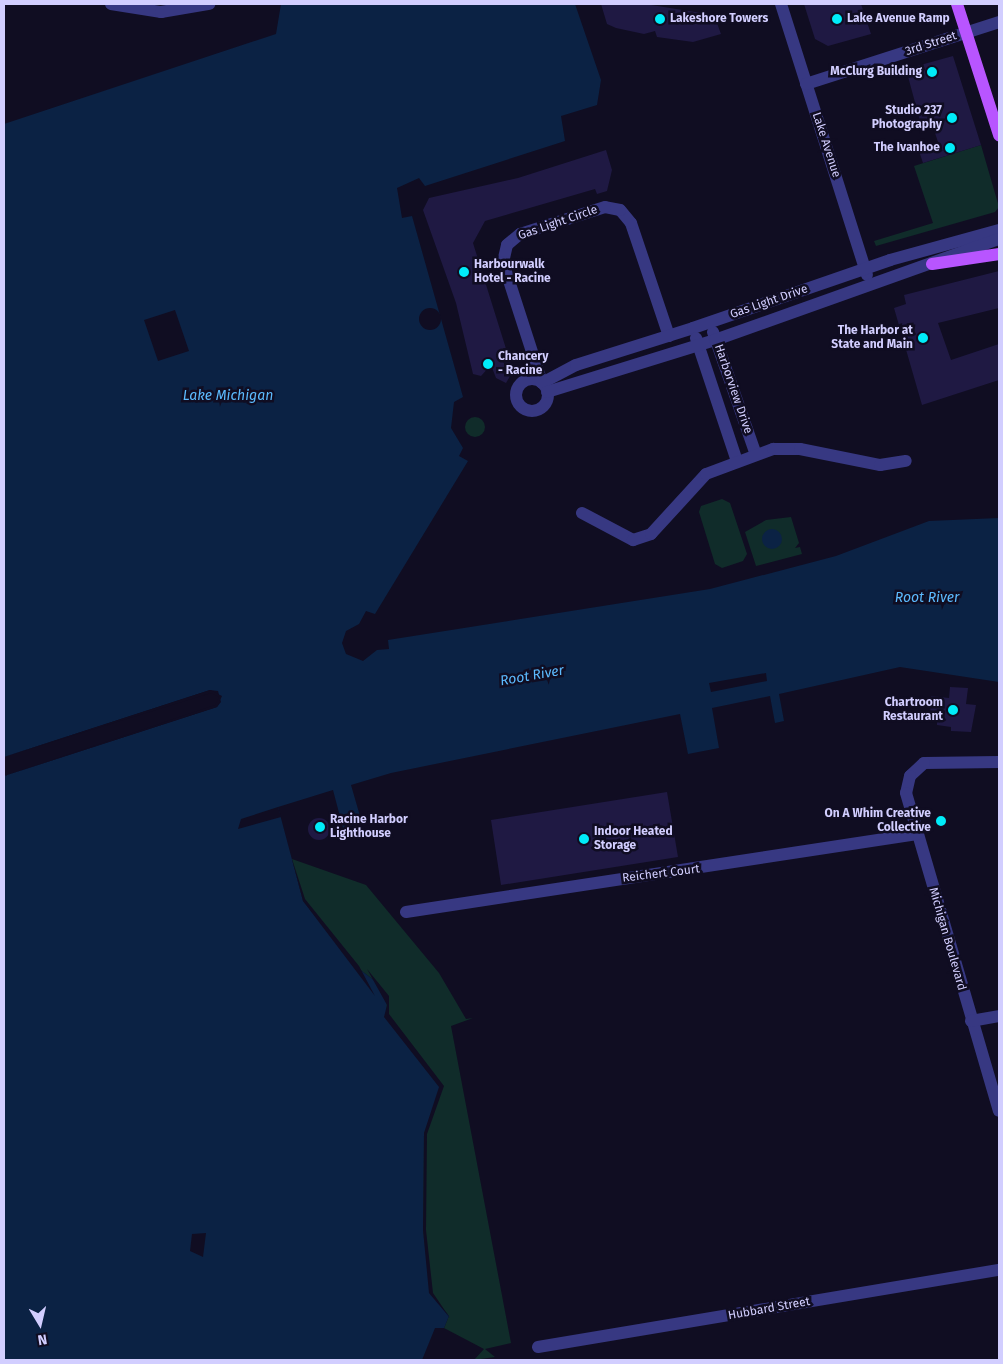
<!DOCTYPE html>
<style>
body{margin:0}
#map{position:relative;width:1003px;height:1364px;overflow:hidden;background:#100d22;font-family:"Fira Sans",sans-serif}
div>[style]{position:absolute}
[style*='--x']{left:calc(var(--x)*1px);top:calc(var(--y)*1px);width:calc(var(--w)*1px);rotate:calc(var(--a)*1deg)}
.green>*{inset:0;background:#102c2a}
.round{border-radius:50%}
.water>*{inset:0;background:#0b2244}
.pier>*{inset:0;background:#100d22}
.building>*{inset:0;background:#1f1943}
.street>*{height:12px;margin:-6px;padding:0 6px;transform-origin:6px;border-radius:6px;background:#373882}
.street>.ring{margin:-6px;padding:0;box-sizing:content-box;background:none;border:12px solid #373882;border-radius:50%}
.primary>*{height:12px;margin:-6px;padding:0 6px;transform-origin:6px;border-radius:6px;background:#b855ff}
.dots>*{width:14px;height:14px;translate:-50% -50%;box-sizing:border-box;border:2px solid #100d22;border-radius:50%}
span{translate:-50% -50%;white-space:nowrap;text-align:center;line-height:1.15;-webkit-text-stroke:5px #100d22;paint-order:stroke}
.poi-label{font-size:12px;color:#d2ceff;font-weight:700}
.left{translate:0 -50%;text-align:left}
.right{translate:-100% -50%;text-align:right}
.street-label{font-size:12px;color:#d2ceff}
.water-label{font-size:14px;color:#5cbbff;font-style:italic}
.frame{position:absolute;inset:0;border:5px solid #d2ceff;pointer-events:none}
.north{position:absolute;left:15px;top:1299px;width:50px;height:50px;-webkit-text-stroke:4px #100d22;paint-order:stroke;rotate:171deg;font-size:14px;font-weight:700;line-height:20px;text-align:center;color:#d2ceff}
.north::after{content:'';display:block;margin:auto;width:18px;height:22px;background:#d2ceff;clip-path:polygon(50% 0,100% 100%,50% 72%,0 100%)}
</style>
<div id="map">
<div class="green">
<i style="clip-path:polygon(981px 145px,999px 207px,995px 212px,876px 246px,874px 241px,933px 223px,914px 166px)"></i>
<i class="round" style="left:465px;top:417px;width:20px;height:20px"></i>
<i style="clip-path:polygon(722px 499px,730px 503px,747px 554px,743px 561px,722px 568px,715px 564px,699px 512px,701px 506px)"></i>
<i style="clip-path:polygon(791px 517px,799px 543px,795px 548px,800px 547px,802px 554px,756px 566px,745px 532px,766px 520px)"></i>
<i style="clip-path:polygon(292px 859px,366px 885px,439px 973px,466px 1019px,473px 1018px,451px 1026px,511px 1343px,485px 1349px,495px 1357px,474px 1360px,484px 1349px,444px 1328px,449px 1316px,431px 1294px,379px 984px,359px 969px,303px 901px)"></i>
</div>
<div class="water">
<i style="clip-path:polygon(281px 4px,575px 4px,601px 80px,597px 105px,561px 116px,565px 141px,425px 186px,419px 178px,397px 188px,402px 218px,412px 216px,463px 397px,454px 402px,451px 428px,463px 448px,459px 456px,468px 461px,375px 614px,366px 611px,359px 624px,346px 631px,342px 643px,346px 654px,363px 661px,377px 650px,389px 649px,388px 640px,710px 589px,836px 556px,929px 521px,999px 518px,999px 682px,900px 667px,779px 694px,784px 721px,775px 723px,770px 696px,712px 708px,719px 748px,688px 754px,680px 714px,391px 773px,351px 785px,362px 823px,343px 828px,333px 790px,278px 807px,303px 901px,359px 969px,379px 984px,387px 997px,386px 1015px,442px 1086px,424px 1133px,423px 1230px,431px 1294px,449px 1316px,444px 1328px,435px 1328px,422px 1360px,4px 1360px,4px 776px,217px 707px,221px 702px,218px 691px,210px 690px,4px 757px,4px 124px,276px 34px)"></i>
<i class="round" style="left:762px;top:529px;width:20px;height:20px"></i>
</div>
<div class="pier">
<i class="round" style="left:419px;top:308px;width:22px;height:22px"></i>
<i style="clip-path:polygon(175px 310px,189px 351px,158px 361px,144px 320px)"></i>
<i style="clip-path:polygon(766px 673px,767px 681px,711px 692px,709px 683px)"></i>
<i style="clip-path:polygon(210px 690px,222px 696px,217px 707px,4px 776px,215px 705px,219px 697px,211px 693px,4px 757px)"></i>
<i style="clip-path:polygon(278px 807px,281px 817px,238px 829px,241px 819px)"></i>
<i style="clip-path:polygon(292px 859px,305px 899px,359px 966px,375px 996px,303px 901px)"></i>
<i style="clip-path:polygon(367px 969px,389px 996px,389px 1014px,444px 1086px,427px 1134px,426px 1230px,433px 1293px,450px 1318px,429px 1293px,423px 1230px,424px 1133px,439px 1087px,384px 1017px,387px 1005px)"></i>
<i style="clip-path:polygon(206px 1233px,203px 1257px,190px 1251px,192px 1234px)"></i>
</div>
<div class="building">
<i style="clip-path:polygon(601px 4px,645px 4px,714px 15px,721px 34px,693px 42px,657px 37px,655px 31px,644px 34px,616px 28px,607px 24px)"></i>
<i style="clip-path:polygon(804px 4px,861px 4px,871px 34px,828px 46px,815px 39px)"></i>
<i style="clip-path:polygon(953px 56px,981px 145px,923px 163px,919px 151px,939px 145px,930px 118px,920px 121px,906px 69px)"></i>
<i style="clip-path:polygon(606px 150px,612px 170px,607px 191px,597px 194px,595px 189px,485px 221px,473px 243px,513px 371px,506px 383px,496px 378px,491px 365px,481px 376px,473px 374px,456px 303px,423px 210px,429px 198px,518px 178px)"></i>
<i style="clip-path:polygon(999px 271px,999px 308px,938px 323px,951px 360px,999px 344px,999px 380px,922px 405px,894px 308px,906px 304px,904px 295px)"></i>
<i style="clip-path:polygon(950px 687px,968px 688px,966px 704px,976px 705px,971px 732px,951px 731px,951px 727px,937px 725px,937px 720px,930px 719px,931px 696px,949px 698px)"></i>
<i style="clip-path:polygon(667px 792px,678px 857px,501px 885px,491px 820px)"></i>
<i class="round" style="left:308px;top:818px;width:22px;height:22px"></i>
</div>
<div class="street">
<i style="--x:111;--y:4;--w:51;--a:9.1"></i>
<i style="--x:161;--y:12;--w:49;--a:-9.5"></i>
<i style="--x:781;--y:4;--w:284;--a:72.4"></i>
<i style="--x:806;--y:84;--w:203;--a:-17.8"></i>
<i style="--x:713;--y:332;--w:130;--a:70.7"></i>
<i style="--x:669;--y:336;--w:119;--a:-108.6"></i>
<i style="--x:631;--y:223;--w:17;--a:-130"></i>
<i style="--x:620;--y:210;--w:15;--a:-169"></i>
<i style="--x:605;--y:207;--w:89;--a:162.4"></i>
<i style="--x:520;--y:234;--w:17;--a:140"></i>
<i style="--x:507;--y:245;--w:17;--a:103"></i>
<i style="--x:503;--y:262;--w:127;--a:72.1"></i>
<i style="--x:542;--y:383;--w:38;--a:-28"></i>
<i style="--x:576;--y:365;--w:123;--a:-17.5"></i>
<i style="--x:693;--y:328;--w:208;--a:-19"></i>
<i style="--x:890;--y:260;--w:113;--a:-15.4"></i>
<i style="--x:696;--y:338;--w:130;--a:71.6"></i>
<i class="ring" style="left:516px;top:379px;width:20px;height:20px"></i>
<i style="--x:547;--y:392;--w:176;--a:-17.2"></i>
<i style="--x:715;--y:340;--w:301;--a:-19.6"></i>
<i style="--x:582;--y:513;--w:58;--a:27.9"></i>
<i style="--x:633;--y:540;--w:19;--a:-18"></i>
<i style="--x:651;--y:534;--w:81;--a:-47.5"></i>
<i style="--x:706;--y:474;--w:72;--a:-20.5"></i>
<i style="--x:773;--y:449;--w:27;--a:0"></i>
<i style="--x:800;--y:449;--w:82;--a:11.3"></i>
<i style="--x:880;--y:465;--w:26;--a:-9"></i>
<i style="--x:999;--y:762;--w:75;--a:179.2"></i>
<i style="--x:924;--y:763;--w:19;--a:137"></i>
<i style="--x:910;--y:776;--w:17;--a:103"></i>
<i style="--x:906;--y:793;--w:331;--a:73.7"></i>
<i style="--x:406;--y:912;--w:517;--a:-8.68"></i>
<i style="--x:971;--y:1021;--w:28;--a:-10"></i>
<i style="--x:538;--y:1347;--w:467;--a:-9.5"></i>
</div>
<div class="primary">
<i style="--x:957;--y:4;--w:138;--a:72.2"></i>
<i style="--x:932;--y:264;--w:68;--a:-8.5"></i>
</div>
<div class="dots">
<i style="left:660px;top:19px;background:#00ecf9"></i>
<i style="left:837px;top:19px;background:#00ecf9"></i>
<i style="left:932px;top:72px;background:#00ecf9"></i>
<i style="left:952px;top:118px;background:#00ecf9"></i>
<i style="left:950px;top:148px;background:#00ecf9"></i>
<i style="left:464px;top:272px;background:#00ecf9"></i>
<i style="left:923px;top:338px;background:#00ecf9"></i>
<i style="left:488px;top:364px;background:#00ecf9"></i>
<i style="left:953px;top:710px;background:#00ecf9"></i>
<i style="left:941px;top:821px;background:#00ecf9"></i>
<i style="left:320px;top:827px;background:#00ecf9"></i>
<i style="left:584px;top:839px;background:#00ecf9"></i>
</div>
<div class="poi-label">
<span class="left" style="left:670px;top:19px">Lakeshore Towers</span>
<span class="left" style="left:847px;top:19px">Lake Avenue Ramp</span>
<span class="right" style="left:922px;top:72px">McClurg Building</span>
<span class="right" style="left:942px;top:118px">Studio 237<br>Photography</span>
<span class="right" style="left:940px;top:148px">The Ivanhoe</span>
<span class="left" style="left:474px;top:272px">Harbourwalk<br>Hotel - Racine</span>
<span class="right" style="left:913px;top:338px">The Harbor at<br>State and Main</span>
<span class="left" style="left:498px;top:364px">Chancery<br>- Racine</span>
<span class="right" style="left:943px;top:710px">Chartroom<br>Restaurant</span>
<span class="right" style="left:931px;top:821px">On A Whim Creative<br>Collective</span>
<span class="left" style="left:330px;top:827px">Racine Harbor<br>Lighthouse</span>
<span class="left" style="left:594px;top:839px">Indoor Heated<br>Storage</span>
</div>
<div class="street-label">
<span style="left:931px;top:44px;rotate:-18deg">3rd Street</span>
<span style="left:826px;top:145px;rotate:72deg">Lake Avenue</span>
<span style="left:558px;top:223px;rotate:-19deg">Gas Light Circle</span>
<span style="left:769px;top:302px;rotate:-19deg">Gas Light Drive</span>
<span style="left:733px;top:389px;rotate:71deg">Harborview Drive</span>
<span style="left:661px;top:874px;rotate:-7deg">Reichert Court</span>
<span style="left:947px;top:939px;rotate:74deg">Michigan Boulevard</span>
<span style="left:769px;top:1309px;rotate:-10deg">Hubbard Street</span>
</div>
<div class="water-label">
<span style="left:228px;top:396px">Lake Michigan</span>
<span style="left:927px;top:598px">Root River</span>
<span style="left:532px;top:676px;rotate:-10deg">Root River</span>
</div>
<div class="frame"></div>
<div class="north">N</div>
</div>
